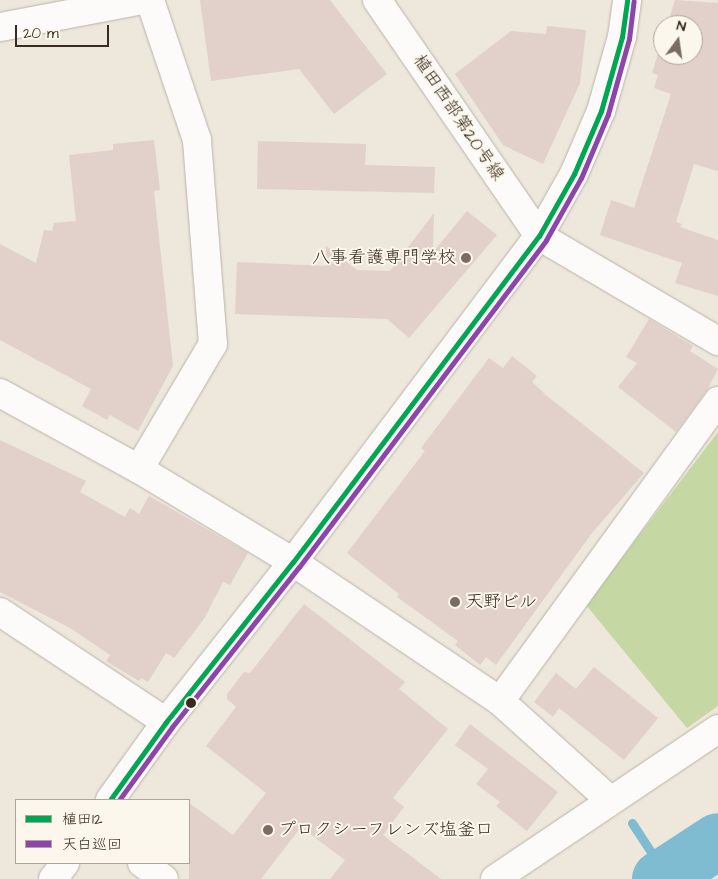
<!DOCTYPE html>
<meta charset="utf-8">
<style>
body{margin:0}
#map{position:relative;width:718px;height:879px;overflow:hidden;background:#eee7db;font-family:"Architects Daughter","Klee One",sans-serif}
div>[style]{position:absolute}
[style*='--x']{left:calc(var(--x)*1px);top:calc(var(--y)*1px);width:calc(var(--w)*1px);rotate:calc(var(--a)*1deg)}
.green>*{inset:0;background:#c5d8a3}
.stream>*{height:9px;margin:-4.5px;padding:0 4.5px;transform-origin:4.5px;border-radius:4.5px;background:#7fbcd1}
.river>*{height:56px;margin:-28px;padding:0 28px;transform-origin:28px;border-radius:28px;background:#7fbcd1}
.building>*{inset:0;background:#e2d0ca}
.roads{filter:drop-shadow(0 0 1px #b9b3aa) drop-shadow(0 0 1px #b9b3aa)}
.street>*{height:28px;margin:-14px;padding:0 14px;transform-origin:14px;border-radius:14px;background:#fcfbfa}
.secondary>*{height:28px;margin:-14px;padding:0 14px;transform-origin:14px;border-radius:14px;background:#fcfbfa}
.bus-1>*{height:5px;margin:-2.5px;padding:0 2.5px;transform-origin:2.5px;border-radius:2.5px;background:#00a651}
.bus-2>*{height:5px;margin:-2.5px;padding:0 2.5px;transform-origin:2.5px;border-radius:2.5px;background:#8e44ad}
.dots>*{width:14px;height:14px;translate:-50% -50%;box-sizing:border-box;border:2px solid #fbf7ec;border-radius:50%}
span{translate:-50% -50%;white-space:nowrap;text-align:center;line-height:1.15;-webkit-text-stroke:4px #fbf7ec;paint-order:stroke}
.street-label{font-size:18px;color:#3b2a1e}
.poi-label{font-size:18px;color:#3b2a1e}
.right{translate:-100% -50%;text-align:right}
.left{translate:0 -50%;text-align:left}
.legend{position:absolute;left:15px;top:799px;width:175px;height:65px;box-sizing:border-box;background:#fbf7ec;border:1px solid #aea59a;margin:0;padding:6px 9px;list-style:none;font-size:15px;color:#3b2a1e}
.legend li{display:flex;align-items:center;gap:10px;height:25px}
.legend b{width:25px;border:1px solid #aea59a}
.north{position:absolute;left:653px;top:15px;width:50px;height:50px;box-sizing:border-box;background:#fbf7ec;border:1px solid #aea59a;border-radius:50%;rotate:14deg;font-size:14px;font-weight:700;line-height:20px;text-align:center;color:#3b2a1e}
.north::after{content:'';display:block;margin:auto;width:18px;height:22px;background:#7a6c60;clip-path:polygon(50% 0,100% 100%,50% 72%,0 100%)}
.scale{position:absolute;left:15px;top:25px;width:94px;height:22px;box-sizing:border-box;border:2px solid #3b2a1e;border-top:0;padding-left:6px;font-size:15px;line-height:18px;white-space:nowrap;color:#3b2a1e;-webkit-text-stroke:4px #fbf7ec;paint-order:stroke}
</style>
<div id="map">
<div class="green">
<i style="clip-path:polygon(718px 432px,718px 706px,687px 728px,586px 605px)"></i>
</div>
<div class="stream">
<i style="--x:632;--y:823;--w:62;--a:56.8"></i>
</div>
<div class="river">
<i style="--x:660;--y:879;--w:69;--a:-33.2"></i>
</div>
<div class="building">
<i style="clip-path:polygon(200px 0,330px 0,387px 74px,334px 114px,299px 69px,211px 81px)"></i>
<i style="clip-path:polygon(675px 0,718px 3px,718px 171px,694px 164px,676px 222px,682px 224px,680px 227px,718px 240px,718px 296px,675px 283px,682px 263px,600px 235px,611px 200px,634px 208px,671px 94px,654px 88px,658px 75px,652px 73px,663px 38px,663px 55px,693px 55px,693px 25px,667px 25px)"></i>
<i style="clip-path:polygon(547px 26px,586px 30px,580px 83px,543px 164px,503px 145px,455px 74px,511px 31px,546px 34px)"></i>
<i style="clip-path:polygon(154px 140px,160px 190px,154px 191px,173px 366px,138px 431px,110px 415px,107px 420px,82px 406px,91px 389px,0 340px,0 244px,36px 263px,44px 230px,52px 231px,54px 223px,76px 221px,69px 155px,113px 150px,113px 144px)"></i>
<i style="clip-path:polygon(258px 141px,366px 144px,365px 165px,435px 167px,434px 193px,257px 189px)"></i>
<i style="clip-path:polygon(467px 211px,497px 235px,409px 338px,387px 319px,235px 314px,237px 262px,326px 266px,326px 246px,357px 270px,390px 271px,434px 213px,433px 252px)"></i>
<i style="clip-path:polygon(649px 319px,693px 346px,690px 351px,718px 369px,707px 390px,676px 432px,618px 387px,637px 363px,626px 357px)"></i>
<i style="clip-path:polygon(512px 356px,537px 376px,532px 382px,546px 395px,644px 473px,592px 533px,496px 665px,486px 657px,480px 665px,455px 645px,458px 641px,397px 597px,399px 594px,347px 553px,425px 451px,421px 448px,489px 358px,503px 368px)"></i>
<i style="clip-path:polygon(0 440px,86px 481px,80px 492px,125px 517px,130px 508px,139px 514px,149px 496px,248px 553px,230px 585px,223px 582px,204px 619px,174px 658px,166px 653px,148px 682px,141px 678px,139px 681px,106px 661px,110px 655px,70px 628px,0 592px)"></i>
<i style="clip-path:polygon(304px 604px,405px 682px,399px 689px,448px 729px,393px 798px,404px 807px,383px 835px,441px 879px,330px 879px,345px 860px,301px 827px,261px 879px,189px 879px,189px 803px,233px 835px,266px 793px,206px 746px,236px 707px,227px 699px,227px 694px,244px 672px,250px 673px)"></i>
<i style="clip-path:polygon(594px 667px,658px 718px,624px 760px,559px 708px,553px 717px,534px 702px,556px 673px,576px 689px)"></i>
<i style="clip-path:polygon(470px 724px,558px 792px,527px 831px,496px 806px,500px 802px,476px 784px,488px 769px,455px 745px)"></i>
</div>
<div class="roads">
<div class="street">
<i style="--x:377;--y:0;--w:286;--a:55.5"></i>
<i style="--x:539;--y:236;--w:208;--a:30.4"></i>
<i style="--x:0;--y:27;--w:146;--a:-10.7"></i>
<i style="--x:0;--y:393;--w:158;--a:28.7"></i>
<i style="--x:139;--y:469;--w:180;--a:31.1"></i>
<i style="--x:293;--y:562;--w:249;--a:33.9"></i>
<i style="--x:500;--y:701;--w:147;--a:42"></i>
<i style="--x:139;--y:469;--w:145;--a:-59.4"></i>
<i style="--x:213;--y:344;--w:205;--a:-94.5"></i>
<i style="--x:197;--y:140;--w:148;--a:-108.6"></i>
<i style="--x:0;--y:612;--w:199;--a:33.5"></i>
<i style="--x:500;--y:701;--w:371;--a:-54"></i>
<i style="--x:142;--y:863;--w:27;--a:36"></i>
</div>
<div class="secondary">
<i style="--x:110;--y:800;--w:96;--a:-54.3"></i>
<i style="--x:166;--y:722;--w:204;--a:-51.6"></i>
<i style="--x:293;--y:562;--w:408;--a:-53"></i>
<i style="--x:539;--y:236;--w:71;--a:-60.6"></i>
<i style="--x:574;--y:174;--w:69;--a:-66.8"></i>
<i style="--x:601;--y:111;--w:77;--a:-74.2"></i>
<i style="--x:622;--y:37;--w:37;--a:-82"></i>
<i style="--x:53;--y:879;--w:20;--a:-53"></i>
<i style="--x:495;--y:879;--w:269;--a:-33.9"></i>
</div>
</div>
<div class="bus-1">
<i style="--x:110;--y:800;--w:96;--a:-54.3"></i>
<i style="--x:166;--y:722;--w:204;--a:-51.6"></i>
<i style="--x:293;--y:562;--w:408;--a:-53"></i>
<i style="--x:539;--y:236;--w:71;--a:-60.6"></i>
<i style="--x:574;--y:174;--w:69;--a:-66.8"></i>
<i style="--x:601;--y:111;--w:77;--a:-74.2"></i>
<i style="--x:622;--y:37;--w:37;--a:-82"></i>
</div>
<div class="bus-2">
<i style="--x:119;--y:800;--w:90;--a:-54"></i>
<i style="--x:172;--y:727;--w:204;--a:-51.6"></i>
<i style="--x:299;--y:567;--w:410;--a:-52.9"></i>
<i style="--x:546;--y:240;--w:71;--a:-60.6"></i>
<i style="--x:581;--y:178;--w:69;--a:-67.1"></i>
<i style="--x:608;--y:114;--w:78;--a:-74.4"></i>
<i style="--x:629;--y:39;--w:38;--a:-83"></i>
</div>
<div class="dots">
<i style="left:466px;top:258px;background:#7a6c60"></i>
<i style="left:455px;top:602px;background:#7a6c60"></i>
<i style="left:191px;top:703px;background:#3b2a1e"></i>
<i style="left:268px;top:830px;background:#7a6c60"></i>
</div>
<div class="street-label">
<span style="left:458px;top:118px;rotate:56deg">植田西部第20号線</span>
</div>
<div class="poi-label">
<span class="right" style="left:456px;top:258px">八事看護専門学校</span>
<span class="left" style="left:465px;top:602px">天野ビル</span>
<span class="left" style="left:278px;top:830px">プロクシーフレンズ塩釜口</span>
</div>
<ul class="legend">
<li><b style="height:6px;background:#00a651"></b>植田12</li>
<li><b style="height:6px;background:#8e44ad"></b>天白巡回</li>
</ul>
<div class="north">N</div>
<div class="scale">20 m</div>
</div>
